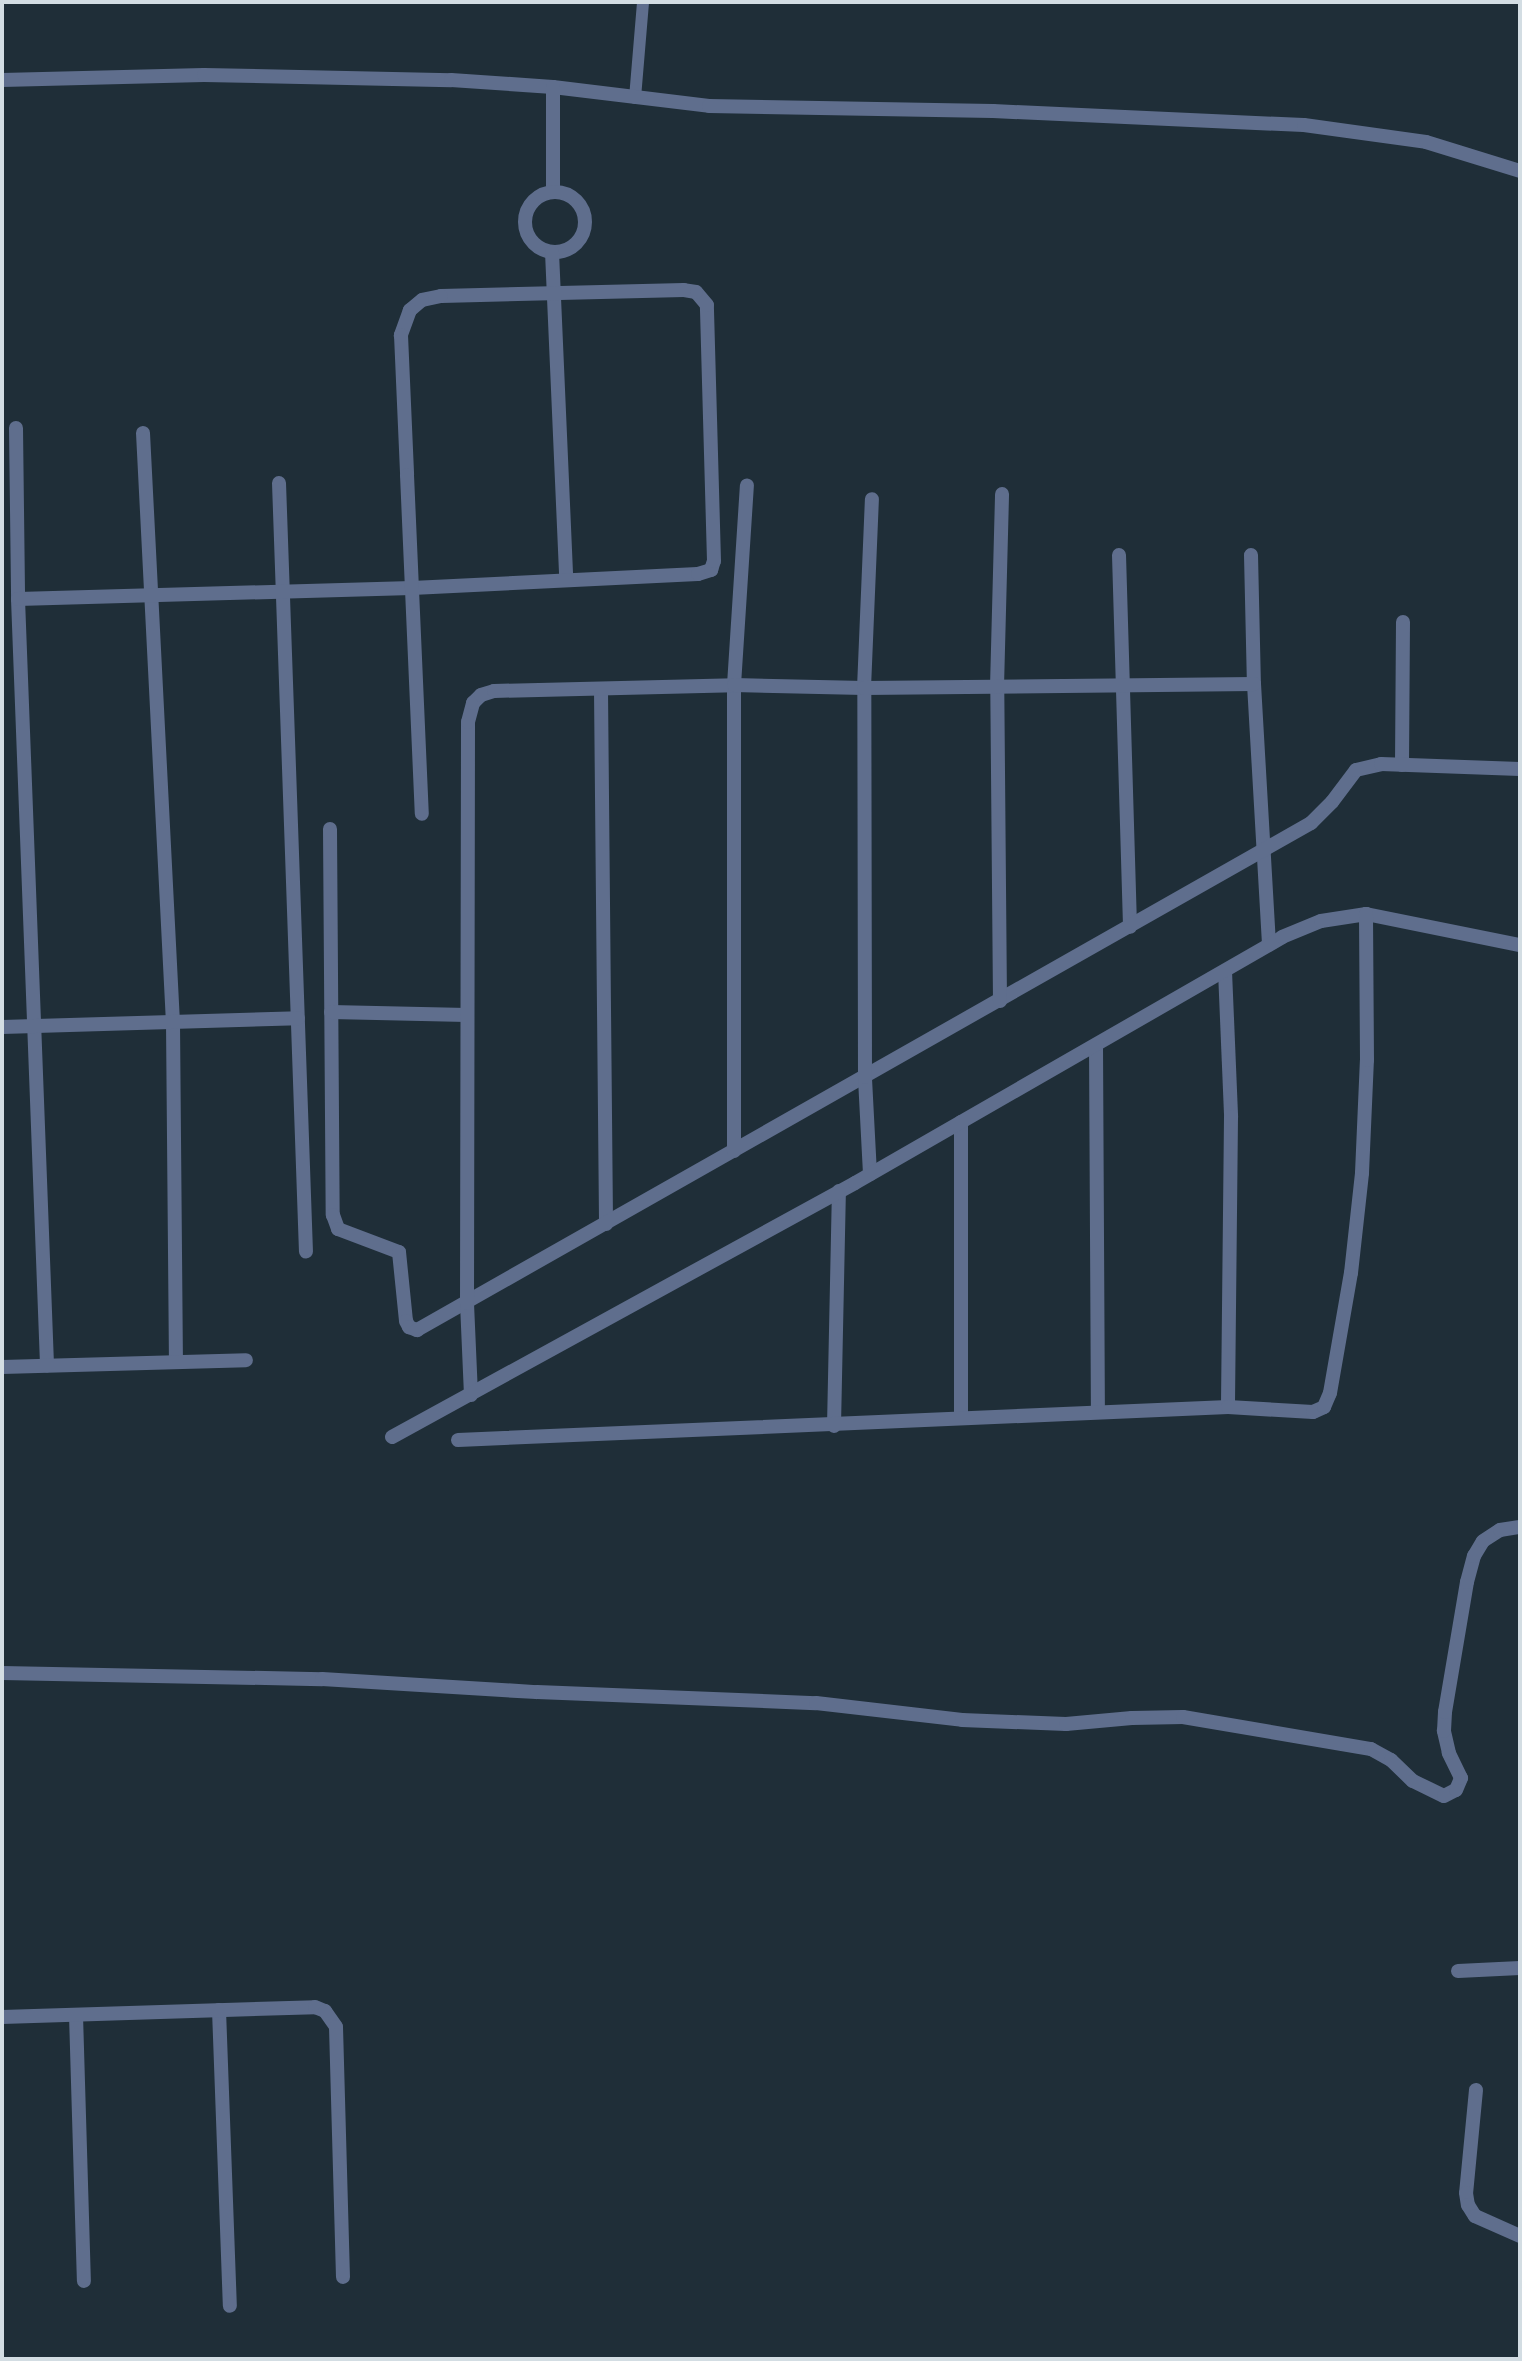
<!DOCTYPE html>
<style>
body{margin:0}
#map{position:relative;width:1522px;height:2361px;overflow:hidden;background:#1f2e38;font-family:"Fira Sans Condensed",sans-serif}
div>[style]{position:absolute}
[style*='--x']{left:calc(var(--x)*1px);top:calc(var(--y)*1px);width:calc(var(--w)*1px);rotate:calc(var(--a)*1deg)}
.service>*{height:12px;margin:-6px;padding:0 6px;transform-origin:6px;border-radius:6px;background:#5f6e8d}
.minor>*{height:14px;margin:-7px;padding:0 7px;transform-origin:7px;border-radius:7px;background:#5f6e8d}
.minor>.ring{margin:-7px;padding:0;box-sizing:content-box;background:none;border:14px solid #5f6e8d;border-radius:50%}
span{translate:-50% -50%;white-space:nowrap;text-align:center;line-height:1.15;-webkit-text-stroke:5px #15242e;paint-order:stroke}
.frame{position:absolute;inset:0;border:4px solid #d3dde3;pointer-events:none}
</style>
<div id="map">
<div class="service">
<i style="--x:635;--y:98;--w:96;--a:-85.2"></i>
</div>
<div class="minor">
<i style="--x:2;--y:80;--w:202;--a:-1.4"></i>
<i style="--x:204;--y:75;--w:247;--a:1.2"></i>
<i style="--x:451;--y:80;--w:102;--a:3.9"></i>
<i style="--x:553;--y:87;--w:157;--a:6.9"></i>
<i style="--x:709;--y:106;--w:284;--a:1"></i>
<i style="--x:993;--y:111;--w:311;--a:2.6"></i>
<i style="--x:1304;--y:125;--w:123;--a:7.9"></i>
<i style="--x:1426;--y:142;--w:98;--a:17.1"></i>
<i style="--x:553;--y:87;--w:105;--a:90"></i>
<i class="ring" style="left:525px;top:192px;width:46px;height:46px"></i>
<i style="--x:552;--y:252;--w:326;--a:87.5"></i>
<i style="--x:16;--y:428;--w:171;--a:89.3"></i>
<i style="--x:18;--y:599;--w:767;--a:87.83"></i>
<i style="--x:143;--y:433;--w:591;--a:87.09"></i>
<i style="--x:173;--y:1023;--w:339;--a:89.5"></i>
<i style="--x:279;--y:483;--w:769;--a:87.99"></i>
<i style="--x:1119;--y:555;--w:372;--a:88.3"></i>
<i style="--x:1251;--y:555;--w:129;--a:88.7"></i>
<i style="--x:1254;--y:684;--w:261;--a:86.7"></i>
<i style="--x:18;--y:599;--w:394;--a:-1.6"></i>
<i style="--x:412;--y:588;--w:286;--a:-2.8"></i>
<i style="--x:698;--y:574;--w:14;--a:-17"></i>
<i style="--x:711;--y:570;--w:9;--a:-72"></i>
<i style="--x:714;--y:561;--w:256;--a:-91.6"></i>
<i style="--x:707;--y:305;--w:17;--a:-130"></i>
<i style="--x:696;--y:292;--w:12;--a:-171"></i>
<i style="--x:684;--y:290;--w:243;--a:178.6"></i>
<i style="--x:441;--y:296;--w:19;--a:168"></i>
<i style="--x:422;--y:300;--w:16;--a:140"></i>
<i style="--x:410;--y:310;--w:27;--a:110"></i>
<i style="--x:401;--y:335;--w:140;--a:87.5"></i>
<i style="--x:407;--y:475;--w:339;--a:87.5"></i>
<i style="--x:601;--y:690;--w:534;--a:89.46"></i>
<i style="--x:1402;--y:765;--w:143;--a:-89.6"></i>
<i style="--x:330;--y:829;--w:386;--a:89.6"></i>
<i style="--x:333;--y:1215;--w:15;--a:70"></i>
<i style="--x:338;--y:1229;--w:65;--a:20.7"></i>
<i style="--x:399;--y:1252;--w:69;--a:84.2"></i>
<i style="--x:406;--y:1321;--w:7;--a:63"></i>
<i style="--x:409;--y:1327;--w:9;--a:21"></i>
<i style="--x:417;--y:1330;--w:1028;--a:-29.56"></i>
<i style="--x:1311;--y:823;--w:30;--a:-45"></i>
<i style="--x:1332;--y:802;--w:40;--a:-53"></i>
<i style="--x:1356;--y:770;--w:26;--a:-13"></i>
<i style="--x:1381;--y:764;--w:139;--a:2.1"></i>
<i style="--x:1225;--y:971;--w:146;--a:87.6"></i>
<i style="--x:1231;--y:1117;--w:290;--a:90.6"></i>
<i style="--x:1000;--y:1001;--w:314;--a:-90.5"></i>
<i style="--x:997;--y:687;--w:193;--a:-88.5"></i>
<i style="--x:331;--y:1012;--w:136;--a:1.3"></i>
<i style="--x:2;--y:1027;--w:296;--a:-1.7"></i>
<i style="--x:1096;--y:1045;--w:367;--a:89.7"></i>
<i style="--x:961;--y:1122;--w:296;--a:90"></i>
<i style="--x:734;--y:1151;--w:466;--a:-90"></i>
<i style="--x:734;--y:685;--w:200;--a:-86.3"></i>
<i style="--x:870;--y:1174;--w:97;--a:-93"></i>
<i style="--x:865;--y:1077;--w:389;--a:-90.1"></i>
<i style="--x:864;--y:688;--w:189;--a:-87.6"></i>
<i style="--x:2;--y:1367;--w:244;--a:-1.6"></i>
<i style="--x:471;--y:1395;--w:92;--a:-92.5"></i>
<i style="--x:467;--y:1303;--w:581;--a:-89.9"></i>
<i style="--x:468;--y:722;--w:20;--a:-75"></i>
<i style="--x:473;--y:703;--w:11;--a:-45"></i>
<i style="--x:481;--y:695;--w:14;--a:-17"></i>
<i style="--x:494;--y:691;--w:240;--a:-1.4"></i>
<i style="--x:734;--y:685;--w:130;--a:1.3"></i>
<i style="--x:864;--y:688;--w:390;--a:-0.6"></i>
<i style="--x:834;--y:1426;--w:235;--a:-88.8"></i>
<i style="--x:392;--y:1437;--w:528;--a:-28.75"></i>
<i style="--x:855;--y:1183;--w:493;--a:-29.9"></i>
<i style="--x:1282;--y:937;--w:42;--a:-22.3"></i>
<i style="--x:1321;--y:921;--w:46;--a:-8.8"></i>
<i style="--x:1366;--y:914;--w:157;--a:11.4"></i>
<i style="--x:458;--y:1440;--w:771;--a:-2.45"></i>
<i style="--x:1228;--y:1407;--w:85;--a:3.4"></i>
<i style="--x:1313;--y:1412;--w:12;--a:-24"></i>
<i style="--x:1324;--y:1407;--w:15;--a:-67"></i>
<i style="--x:1330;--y:1393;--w:122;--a:-80.1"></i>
<i style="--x:1351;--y:1273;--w:101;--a:-83.7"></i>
<i style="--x:1362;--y:1173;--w:113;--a:-87.5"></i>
<i style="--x:1367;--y:1060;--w:146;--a:-90.4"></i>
<i style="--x:2;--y:1673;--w:320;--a:1.1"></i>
<i style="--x:322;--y:1679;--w:215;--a:3.5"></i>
<i style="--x:537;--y:1692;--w:279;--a:2.3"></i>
<i style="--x:816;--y:1703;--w:147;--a:6.6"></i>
<i style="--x:962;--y:1720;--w:104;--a:2.2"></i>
<i style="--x:1066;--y:1724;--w:66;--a:-5.2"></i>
<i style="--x:1132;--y:1718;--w:51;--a:-1.1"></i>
<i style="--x:1183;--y:1717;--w:191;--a:9.7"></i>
<i style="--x:1371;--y:1749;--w:23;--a:29"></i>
<i style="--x:1391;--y:1760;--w:30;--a:44"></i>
<i style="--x:1413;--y:1781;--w:34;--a:26"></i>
<i style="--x:1444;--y:1796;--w:13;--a:-27"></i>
<i style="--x:1456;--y:1790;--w:13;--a:-67"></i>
<i style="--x:1461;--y:1778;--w:28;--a:-116"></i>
<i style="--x:1449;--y:1753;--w:23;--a:-103"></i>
<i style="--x:1444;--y:1731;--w:19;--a:-87"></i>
<i style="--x:1445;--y:1712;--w:132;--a:-80.4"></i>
<i style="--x:1467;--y:1582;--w:27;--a:-75"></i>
<i style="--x:1474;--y:1556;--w:17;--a:-59"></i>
<i style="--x:1483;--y:1541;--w:20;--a:-33"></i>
<i style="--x:1500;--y:1530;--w:20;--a:-9"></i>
<i style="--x:1458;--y:1971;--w:62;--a:-2.8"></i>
<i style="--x:219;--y:2010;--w:296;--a:87.9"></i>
<i style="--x:76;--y:2015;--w:266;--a:88.3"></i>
<i style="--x:2;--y:2017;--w:313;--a:-1.8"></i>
<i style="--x:315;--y:2007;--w:11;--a:22"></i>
<i style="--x:325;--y:2011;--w:19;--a:55"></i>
<i style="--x:336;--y:2027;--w:250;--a:88.4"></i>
<i style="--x:1476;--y:2090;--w:103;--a:95.5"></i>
<i style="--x:1466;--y:2193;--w:12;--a:81"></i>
<i style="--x:1468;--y:2205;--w:13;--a:58"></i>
<i style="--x:1475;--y:2216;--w:49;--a:24"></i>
</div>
<div class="frame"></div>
</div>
